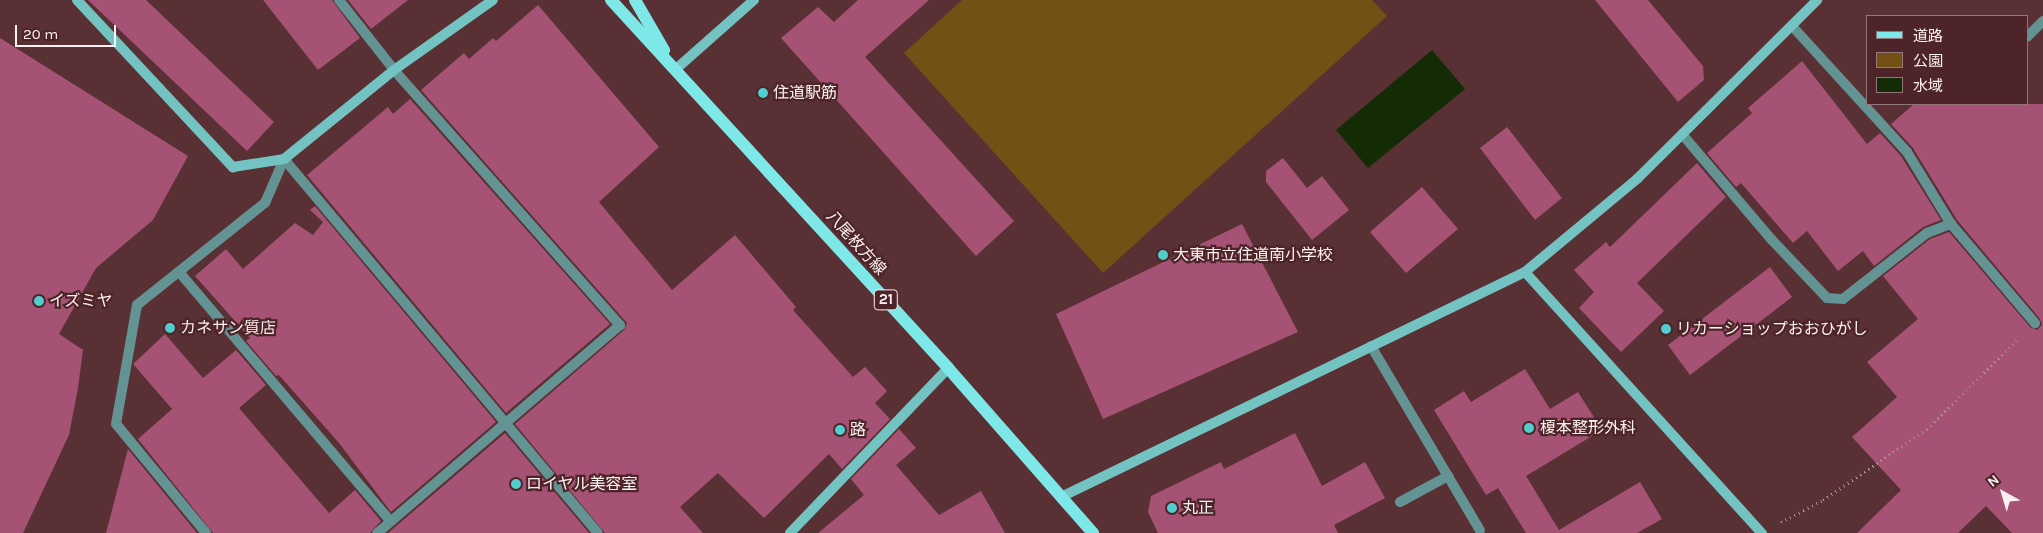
<!DOCTYPE html>
<meta charset="utf-8">
<style>
body{margin:0}
#map{position:relative;width:2043px;height:533px;overflow:hidden;background:#593033;font-family:Karla,"Noto Sans JP",sans-serif}
div>[style]{position:absolute}
[style*='--x']{left:calc(var(--x)*1px);top:calc(var(--y)*1px);width:calc(var(--w)*1px);rotate:calc(var(--a)*1deg)}
.green>*{inset:0;background:#735014}
.water>*{inset:0;background:#142c05}
.building>*{inset:0;background:#a65275}
.path>*{height:3px;margin-top:-1.5px;transform-origin:0;background:repeating-linear-gradient(90deg,#ad9495 0 1px,transparent 0 5px)}
.lane>*{height:10px;margin:-5px;padding:0 5px;transform-origin:5px;border-radius:5px;background:#639393}
.street>*{height:10px;margin:-5px;padding:0 5px;transform-origin:5px;border-radius:5px;background:#639393}
.secondary>*{height:10px;margin:-5px;padding:0 5px;transform-origin:5px;border-radius:5px;background:#73c3c3}
.primary>*{height:12px;margin:-6px;padding:0 6px;transform-origin:6px;border-radius:6px;background:#7ee8e8}
.dots>*{width:14px;height:14px;translate:-50% -50%;box-sizing:border-box;border:2px solid #4d2529;border-radius:50%}
span{translate:-50% -50%;white-space:nowrap;text-align:center;line-height:1.15;-webkit-text-stroke:4.5px #4d2529;paint-order:stroke}
.shield-label span{padding:1px 4px;background:#4d2529;border:1px solid;border-radius:4px;-webkit-text-stroke-width:0}
.shield-label{font-size:15px;color:#fcf0f1;font-weight:700}
.poi-label{font-size:16px;color:#fcf0f1}
.left{translate:0 -50%;text-align:left}
.street-label{font-size:16px;color:#fcf0f1}
.legend{position:absolute;left:1866px;top:15px;width:162px;height:90px;box-sizing:border-box;background:#4d2529;border:1px solid #937679;margin:0;padding:6px 9px;list-style:none;font-size:15px;color:#fcf0f1}
.legend li{display:flex;align-items:center;gap:10px;height:25px}
.legend b{width:25px;border:1px solid #937679}
.north{position:absolute;left:1978px;top:468px;width:50px;height:50px;-webkit-text-stroke:4px #4d2529;paint-order:stroke;rotate:321deg;font-size:14px;font-weight:700;line-height:20px;text-align:center;color:#fcf0f1}
.north::after{content:'';display:block;margin:auto;width:18px;height:22px;background:#fcf0f1;clip-path:polygon(50% 0,100% 100%,50% 72%,0 100%)}
.scale{position:absolute;left:15px;top:25px;width:101px;height:22px;box-sizing:border-box;border:2px solid #fcf0f1;border-top:0;padding-left:6px;font-size:15px;line-height:18px;white-space:nowrap;color:#fcf0f1;-webkit-text-stroke:4px #4d2529;paint-order:stroke}
</style>
<div id="map">
<div class="green">
<i style="clip-path:polygon(962px 0,1372px 0,1387px 16px,1103px 273px,904px 53px)"></i>
</div>
<div class="water">
<i style="clip-path:polygon(1432px 50px,1465px 89px,1368px 168px,1336px 130px)"></i>
</div>
<div class="building">
<i style="clip-path:polygon(88px 0,146px 0,274px 122px,247px 151px)"></i>
<i style="clip-path:polygon(263px 0,332px 0,360px 38px,318px 70px)"></i>
<i style="clip-path:polygon(348px 0,408px 0,371px 29px)"></i>
<i style="clip-path:polygon(858px 0,929px 0,865px 57px,1014px 221px,976px 256px,781px 38px,818px 7px,834px 22px)"></i>
<i style="clip-path:polygon(1595px 0,1648px 0,1703px 66px,1704px 80px,1678px 102px)"></i>
<i style="clip-path:polygon(538px 5px,659px 147px,599px 202px,672px 290px,735px 235px,796px 307px,793px 310px,853px 377px,865px 367px,887px 391px,875px 403px,890px 419px,842px 469px,829px 454px,764px 518px,718px 473px,680px 507px,703px 533px,605px 533px,515px 424px,624px 330px,627px 323px,421px 90px,464px 53px,469px 59px,493px 38px,496px 41px)"></i>
<i style="clip-path:polygon(0 38px,188px 156px,153px 220px,96px 268px,59px 334px,83px 350px,78px 388px,69px 435px,23px 533px,0 533px)"></i>
<i style="clip-path:polygon(1802px 61px,1867px 144px,1880px 133px,1901px 156px,1941px 220px,1923px 227px,1874px 266px,1863px 251px,1838px 271px,1807px 231px,1793px 243px,1741px 183px,1736px 187px,1707px 153px,1752px 113px,1748px 108px)"></i>
<i style="clip-path:polygon(410px 99px,610px 324px,506px 413px,307px 175px,388px 107px,393px 114px)"></i>
<i style="clip-path:polygon(1914px 104px,2043px 104px,2043px 533px,2012px 533px,1986px 506px,1958px 533px,1857px 533px,1901px 490px,1852px 437px,1897px 397px,1867px 362px,1918px 319px,1883px 276px,1930px 239px,1949px 232px,2030px 327px,2037px 330px,2042px 325px,2040px 319px,1957px 220px,1913px 148px,1891px 124px)"></i>
<i style="clip-path:polygon(1507px 127px,1562px 198px,1535px 220px,1480px 148px)"></i>
<i style="clip-path:polygon(1283px 158px,1307px 188px,1322px 176px,1349px 210px,1312px 240px,1266px 182px,1266px 171px)"></i>
<i style="clip-path:polygon(1697px 163px,1726px 197px,1637px 283px,1664px 311px,1621px 352px,1579px 308px,1594px 292px,1574px 270px,1606px 242px,1610px 247px)"></i>
<i style="clip-path:polygon(1422px 187px,1458px 229px,1406px 273px,1370px 232px)"></i>
<i style="clip-path:polygon(315px 206px,496px 422px,391px 512px,339px 443px,279px 375px,276px 376px,246px 341px,250px 338px,195px 276px,226px 249px,243px 269px,295px 223px,313px 235px,323px 222px,310px 210px)"></i>
<i style="clip-path:polygon(1242px 224px,1298px 332px,1103px 419px,1056px 314px)"></i>
<i style="clip-path:polygon(1770px 267px,1792px 297px,1690px 375px,1668px 345px)"></i>
<i style="clip-path:polygon(165px 334px,203px 378px,236px 350px,266px 385px,239px 408px,329px 513px,355px 490px,381px 521px,370px 533px,213px 533px,138px 439px,172px 409px,133px 364px)"></i>
<i style="clip-path:polygon(1525px 369px,1550px 409px,1578px 392px,1602px 430px,1526px 476px,1559px 530px,1640px 482px,1662px 519px,1637px 533px,1526px 533px,1498px 488px,1486px 495px,1434px 410px,1464px 391px,1471px 402px)"></i>
<i style="clip-path:polygon(899px 429px,916px 448px,896px 465px,939px 515px,981px 491px,1005px 533px,818px 533px,864px 495px,851px 479px)"></i>
<i style="clip-path:polygon(505px 433px,589px 533px,388px 533px)"></i>
<i style="clip-path:polygon(1295px 433px,1322px 486px,1365px 462px,1385px 498px,1334px 525px,1338px 533px,1158px 533px,1148px 512px,1151px 496px,1221px 462px,1224px 469px)"></i>
<i style="clip-path:polygon(128px 449px,197px 533px,106px 533px)"></i>
</div>
<div class="path">
<i style="--x:1781;--y:522;--w:47;--a:-27.6"></i>
<i style="--x:1823;--y:500;--w:126;--a:-34.3"></i>
<i style="--x:1927;--y:429;--w:129;--a:-44.7"></i>
</div>
<div class="lane">
<i style="--x:1792;--y:26;--w:171;--a:47.6"></i>
<i style="--x:1907;--y:152;--w:84;--a:58.6"></i>
<i style="--x:1951;--y:224;--w:130;--a:49.7"></i>
<i style="--x:2027;--y:37;--w:23;--a:-45"></i>
<i style="--x:1682;--y:134;--w:138;--a:49.7"></i>
<i style="--x:1771;--y:239;--w:81;--a:46.5"></i>
<i style="--x:1827;--y:298;--w:16;--a:4"></i>
<i style="--x:1843;--y:299;--w:107;--a:-38.2"></i>
<i style="--x:1927;--y:233;--w:26;--a:-21"></i>
</div>
<div class="street">
<i style="--x:339;--y:0;--w:89;--a:51.8"></i>
<i style="--x:394;--y:70;--w:341;--a:48.5"></i>
<i style="--x:620;--y:325;--w:320;--a:139.4"></i>
<i style="--x:180;--y:273;--w:325;--a:49.7"></i>
<i style="--x:1371;--y:346;--w:214;--a:59.4"></i>
<i style="--x:1400;--y:502;--w:55;--a:-28.4"></i>
<i style="--x:206;--y:533;--w:141;--a:-129.5"></i>
<i style="--x:116;--y:424;--w:121;--a:-80"></i>
<i style="--x:137;--y:305;--w:164;--a:-38.6"></i>
<i style="--x:265;--y:203;--w:48;--a:-66.6"></i>
<i style="--x:284;--y:159;--w:488;--a:50"></i>
</div>
<div class="secondary">
<i style="--x:77;--y:0;--w:229;--a:47"></i>
<i style="--x:233;--y:167;--w:52;--a:-8.9"></i>
<i style="--x:284;--y:159;--w:141;--a:-39"></i>
<i style="--x:394;--y:70;--w:121;--a:-35.3"></i>
<i style="--x:676;--y:69;--w:104;--a:-41.5"></i>
<i style="--x:1525;--y:272;--w:353;--a:47.8"></i>
<i style="--x:1061;--y:497;--w:516;--a:-25.87"></i>
<i style="--x:1525;--y:272;--w:146;--a:-39.7"></i>
<i style="--x:1637;--y:179;--w:254;--a:-44.8"></i>
<i style="--x:790;--y:533;--w:228;--a:-46.2"></i>
</div>
<div class="primary">
<i style="--x:611;--y:0;--w:499;--a:47.5"></i>
<i style="--x:948;--y:368;--w:220;--a:48.7"></i>
<i style="--x:635;--y:0;--w:58;--a:59.9"></i>
</div>
<div class="dots">
<i style="left:763px;top:93px;background:#52cdcd"></i>
<i style="left:1163px;top:255px;background:#52cdcd"></i>
<i style="left:39px;top:301px;background:#52cdcd"></i>
<i style="left:170px;top:328px;background:#52cdcd"></i>
<i style="left:1666px;top:329px;background:#52cdcd"></i>
<i style="left:1529px;top:428px;background:#52cdcd"></i>
<i style="left:840px;top:430px;background:#52cdcd"></i>
<i style="left:516px;top:484px;background:#52cdcd"></i>
<i style="left:1172px;top:508px;background:#52cdcd"></i>
</div>
<div class="shield-label">
<span style="left:886px;top:300px">21</span>
</div>
<div class="poi-label">
<span class="left" style="left:773px;top:93px">住道駅筋</span>
<span class="left" style="left:1173px;top:255px">大東市立住道南小学校</span>
<span class="left" style="left:49px;top:301px">イズミヤ</span>
<span class="left" style="left:180px;top:328px">カネサン質店</span>
<span class="left" style="left:1676px;top:329px">リカーショップおおひがし</span>
<span class="left" style="left:1540px;top:428px">榎本整形外科</span>
<span class="left" style="left:850px;top:430px">路</span>
<span class="left" style="left:526px;top:484px">ロイヤル美容室</span>
<span class="left" style="left:1182px;top:508px">丸正</span>
</div>
<div class="street-label">
<span style="left:856px;top:243px;rotate:48deg">八尾枚方線</span>
</div>
<ul class="legend">
<li><b style="height:6px;background:#7ee8e8"></b>道路</li>
<li><b style="height:14px;background:#735014"></b>公園</li>
<li><b style="height:14px;background:#142c05"></b>水域</li>
</ul>
<div class="north">N</div>
<div class="scale">20 m</div>
</div>
